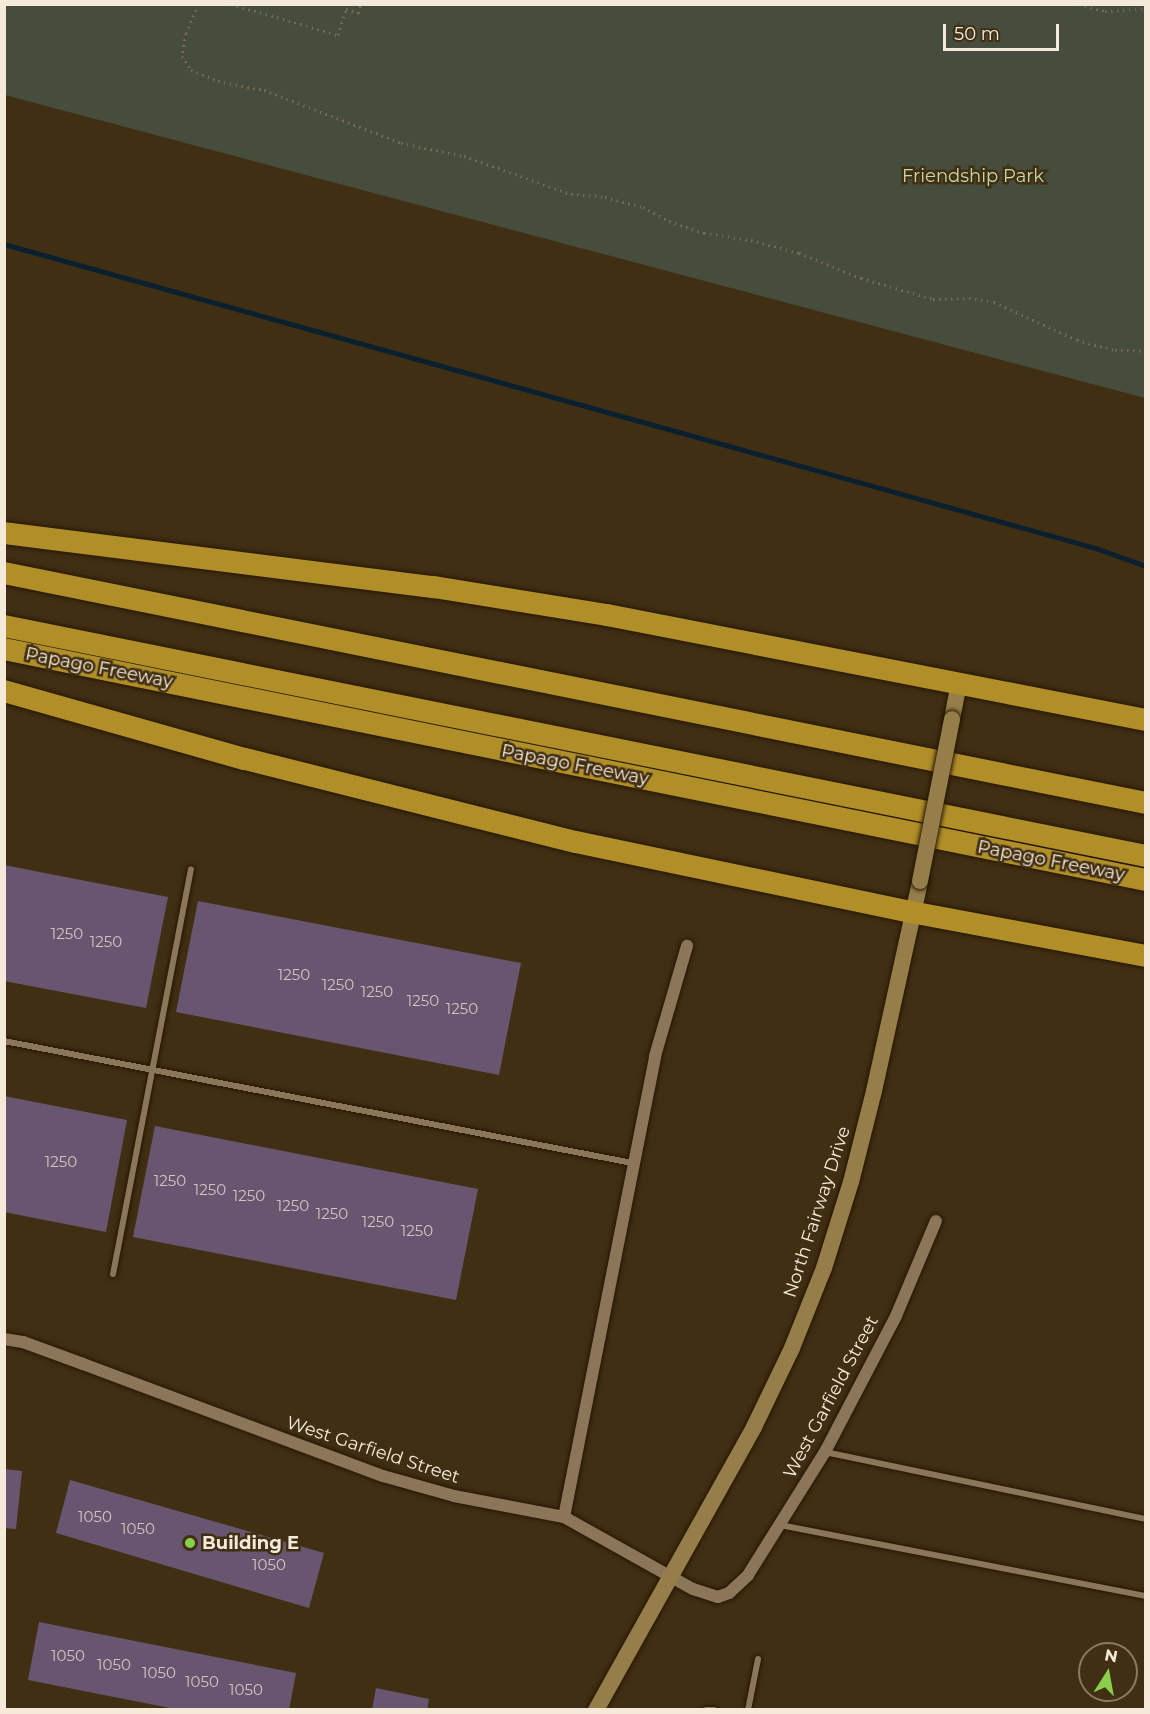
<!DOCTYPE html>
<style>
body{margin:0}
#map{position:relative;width:1150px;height:1714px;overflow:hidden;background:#412f14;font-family:Montserrat,sans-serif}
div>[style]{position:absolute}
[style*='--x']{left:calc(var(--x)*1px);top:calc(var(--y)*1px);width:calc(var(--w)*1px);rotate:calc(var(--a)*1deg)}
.green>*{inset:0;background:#474d3d}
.stream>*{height:4.5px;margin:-2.25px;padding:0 2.25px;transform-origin:2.25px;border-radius:2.25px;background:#0b202f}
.building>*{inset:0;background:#685671}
.path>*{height:3px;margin-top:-1.5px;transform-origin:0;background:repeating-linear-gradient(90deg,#796951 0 1.5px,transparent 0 6px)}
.roads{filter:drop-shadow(0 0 2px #271700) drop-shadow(0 0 2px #271700)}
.lane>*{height:6px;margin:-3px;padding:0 3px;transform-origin:3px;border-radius:3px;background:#8b765a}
.street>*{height:12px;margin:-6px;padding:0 6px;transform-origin:6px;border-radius:6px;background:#8b765a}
.secondary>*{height:16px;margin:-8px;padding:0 8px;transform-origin:8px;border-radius:8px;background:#967e4b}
.highway>*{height:22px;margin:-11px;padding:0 11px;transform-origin:11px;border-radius:11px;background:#b08f29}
.bridges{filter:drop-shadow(0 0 2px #271700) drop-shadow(0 0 2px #271700)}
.secondary-bridge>*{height:16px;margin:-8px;padding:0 8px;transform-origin:8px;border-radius:8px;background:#967e4b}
.dots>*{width:16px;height:16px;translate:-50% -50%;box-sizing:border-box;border:3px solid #412f14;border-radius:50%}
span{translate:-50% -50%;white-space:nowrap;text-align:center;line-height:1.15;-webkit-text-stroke:5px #412f14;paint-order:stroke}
.number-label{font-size:15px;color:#d2c5c0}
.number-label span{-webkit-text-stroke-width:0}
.park-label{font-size:18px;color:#c6d9a6}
.street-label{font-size:18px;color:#f5eada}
.poi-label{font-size:18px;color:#f5eada;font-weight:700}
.left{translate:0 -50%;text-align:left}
.frame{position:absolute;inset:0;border:6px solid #f5eada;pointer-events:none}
.north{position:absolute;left:1078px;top:1642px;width:60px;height:60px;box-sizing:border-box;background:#412f14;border:2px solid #897a63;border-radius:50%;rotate:11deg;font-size:16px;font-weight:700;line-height:24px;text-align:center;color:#f5eada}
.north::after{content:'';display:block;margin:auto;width:21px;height:27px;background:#89cf49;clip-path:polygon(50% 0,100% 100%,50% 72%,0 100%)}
.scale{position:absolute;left:943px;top:24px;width:116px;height:27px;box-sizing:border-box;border:3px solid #f5eada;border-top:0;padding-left:8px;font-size:18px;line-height:21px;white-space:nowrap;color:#f5eada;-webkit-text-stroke:4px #412f14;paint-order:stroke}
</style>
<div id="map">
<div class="green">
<i style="clip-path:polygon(4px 5px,1145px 5px,1145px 398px,5px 95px)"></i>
</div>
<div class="stream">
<i style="--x:4;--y:244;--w:1134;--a:15.56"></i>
<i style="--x:1096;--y:548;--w:53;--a:19.8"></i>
</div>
<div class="building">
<i style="clip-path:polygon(4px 865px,168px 897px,146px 1008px,4px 981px)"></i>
<i style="clip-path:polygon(198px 901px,521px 963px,499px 1075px,176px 1012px)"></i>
<i style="clip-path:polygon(4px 1096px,127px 1120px,106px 1232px,4px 1212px)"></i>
<i style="clip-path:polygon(155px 1126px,478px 1189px,456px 1300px,133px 1237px)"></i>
<i style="clip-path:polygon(4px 1469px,22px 1471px,16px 1529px,4px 1528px)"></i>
<i style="clip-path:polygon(70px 1480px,324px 1553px,309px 1608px,56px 1533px)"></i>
<i style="clip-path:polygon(39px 1622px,296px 1673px,289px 1710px,180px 1710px,28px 1680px)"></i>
<i style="clip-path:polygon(376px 1688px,429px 1699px,427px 1710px,372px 1710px)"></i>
</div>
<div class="path">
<i style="--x:198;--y:4;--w:31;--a:112"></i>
<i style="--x:186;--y:33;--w:23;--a:100"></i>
<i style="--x:182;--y:56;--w:17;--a:57"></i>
<i style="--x:191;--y:70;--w:29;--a:22"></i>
<i style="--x:218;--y:81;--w:47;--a:11.1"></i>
<i style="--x:264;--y:90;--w:147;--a:21.1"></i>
<i style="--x:401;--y:143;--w:64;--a:11.7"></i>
<i style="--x:464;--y:156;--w:114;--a:19.6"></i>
<i style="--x:571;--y:194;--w:34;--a:5"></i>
<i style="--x:605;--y:197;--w:39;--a:15"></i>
<i style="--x:643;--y:207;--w:30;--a:28"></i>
<i style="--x:669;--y:221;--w:37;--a:19"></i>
<i style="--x:704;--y:233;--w:48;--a:8.5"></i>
<i style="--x:751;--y:240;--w:50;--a:15.2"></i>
<i style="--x:799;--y:253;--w:67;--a:22"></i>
<i style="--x:861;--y:278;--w:75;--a:16.3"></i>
<i style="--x:933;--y:299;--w:36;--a:-2"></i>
<i style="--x:969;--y:298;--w:25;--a:9"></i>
<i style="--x:994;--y:302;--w:91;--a:24.6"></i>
<i style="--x:1077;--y:340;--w:39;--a:15"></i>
<i style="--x:1115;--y:350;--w:31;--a:2"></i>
<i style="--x:231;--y:4;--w:111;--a:16.2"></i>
<i style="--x:338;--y:35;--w:27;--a:-73"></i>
<i style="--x:346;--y:9;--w:13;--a:18"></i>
<i style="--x:358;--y:13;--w:9;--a:-72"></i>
<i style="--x:1079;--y:4;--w:27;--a:15"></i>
<i style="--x:1105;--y:11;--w:41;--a:-4.2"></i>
</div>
<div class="roads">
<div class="lane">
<i style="--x:4;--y:1041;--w:640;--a:10.99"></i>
<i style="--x:113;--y:1274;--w:412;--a:-79.1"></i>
<i style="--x:825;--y:1452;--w:328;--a:11.8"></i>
<i style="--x:780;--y:1525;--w:373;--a:11"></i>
<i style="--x:706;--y:1710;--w:8;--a:0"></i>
<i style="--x:748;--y:1710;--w:52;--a:-78.9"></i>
</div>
<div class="street">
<i style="--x:4;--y:1339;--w:19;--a:9"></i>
<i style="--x:23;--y:1342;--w:64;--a:20.1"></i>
<i style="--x:83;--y:1364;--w:320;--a:20.5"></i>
<i style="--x:383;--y:1476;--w:74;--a:15.7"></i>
<i style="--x:454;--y:1496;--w:112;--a:10.8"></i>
<i style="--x:564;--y:1517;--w:148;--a:29.2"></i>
<i style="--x:693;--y:1589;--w:26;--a:18"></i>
<i style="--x:718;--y:1597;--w:12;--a:-20"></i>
<i style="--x:729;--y:1593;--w:26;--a:-43"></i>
<i style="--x:748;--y:1575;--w:145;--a:-58"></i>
<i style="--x:825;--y:1452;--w:153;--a:-62.4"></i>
<i style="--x:896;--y:1316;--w:103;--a:-67.2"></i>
<i style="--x:564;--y:1517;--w:470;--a:-78.8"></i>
<i style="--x:655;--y:1056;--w:115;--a:-73.8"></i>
</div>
<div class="secondary">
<i style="--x:952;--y:719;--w:36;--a:-79"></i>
<i style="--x:596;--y:1710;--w:324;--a:-60.8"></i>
<i style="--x:754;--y:1427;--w:88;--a:-64.3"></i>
<i style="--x:792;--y:1348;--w:86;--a:-68.2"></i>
<i style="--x:824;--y:1268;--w:90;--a:-72.6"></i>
<i style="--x:851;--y:1182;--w:94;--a:-75.8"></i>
<i style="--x:874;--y:1091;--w:215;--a:-77.6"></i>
</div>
<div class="highway">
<i style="--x:4;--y:533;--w:433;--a:7.2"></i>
<i style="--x:434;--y:587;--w:175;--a:9.2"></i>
<i style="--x:607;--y:615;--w:549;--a:11.02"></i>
<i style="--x:4;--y:573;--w:1165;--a:11.39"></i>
<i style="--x:4;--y:626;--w:1165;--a:11.39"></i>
<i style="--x:4;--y:649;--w:1165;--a:11.44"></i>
<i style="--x:4;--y:691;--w:250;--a:15.8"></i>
<i style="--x:245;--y:759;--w:341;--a:14.1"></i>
<i style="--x:576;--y:842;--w:342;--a:11.8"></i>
<i style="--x:911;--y:912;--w:239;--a:10.6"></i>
</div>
</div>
<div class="bridges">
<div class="secondary-bridge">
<i style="--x:920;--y:881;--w:165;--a:-78.8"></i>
</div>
</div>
<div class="dots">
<i style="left:190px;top:1543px;background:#89cf49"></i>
</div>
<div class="number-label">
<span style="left:67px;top:934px">1250</span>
<span style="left:106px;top:942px">1250</span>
<span style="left:294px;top:975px">1250</span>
<span style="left:338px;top:985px">1250</span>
<span style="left:377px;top:992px">1250</span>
<span style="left:423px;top:1001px">1250</span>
<span style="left:462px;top:1009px">1250</span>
<span style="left:61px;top:1162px">1250</span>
<span style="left:170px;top:1181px">1250</span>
<span style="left:210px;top:1190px">1250</span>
<span style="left:249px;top:1196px">1250</span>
<span style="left:293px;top:1206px">1250</span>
<span style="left:332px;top:1214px">1250</span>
<span style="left:378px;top:1222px">1250</span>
<span style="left:417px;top:1231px">1250</span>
<span style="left:95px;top:1517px">1050</span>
<span style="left:138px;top:1529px">1050</span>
<span style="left:269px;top:1565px">1050</span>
<span style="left:68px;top:1656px">1050</span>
<span style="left:114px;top:1665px">1050</span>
<span style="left:159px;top:1673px">1050</span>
<span style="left:202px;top:1682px">1050</span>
<span style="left:246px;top:1690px">1050</span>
</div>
<div class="park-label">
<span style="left:973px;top:176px">Friendship Park</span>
</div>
<div class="street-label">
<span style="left:99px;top:668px;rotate:11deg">Papago Freeway</span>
<span style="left:575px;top:765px;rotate:11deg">Papago Freeway</span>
<span style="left:1051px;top:861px;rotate:11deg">Papago Freeway</span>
<span style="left:817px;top:1212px;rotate:-72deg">North Fairway Drive</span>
<span style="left:831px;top:1397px;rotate:-62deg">West Garfield Street</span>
<span style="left:373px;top:1450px;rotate:18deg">West Garfield Street</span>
</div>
<div class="poi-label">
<span class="left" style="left:202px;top:1543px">Building E</span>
</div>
<div class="frame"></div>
<div class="north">N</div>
<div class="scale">50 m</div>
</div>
